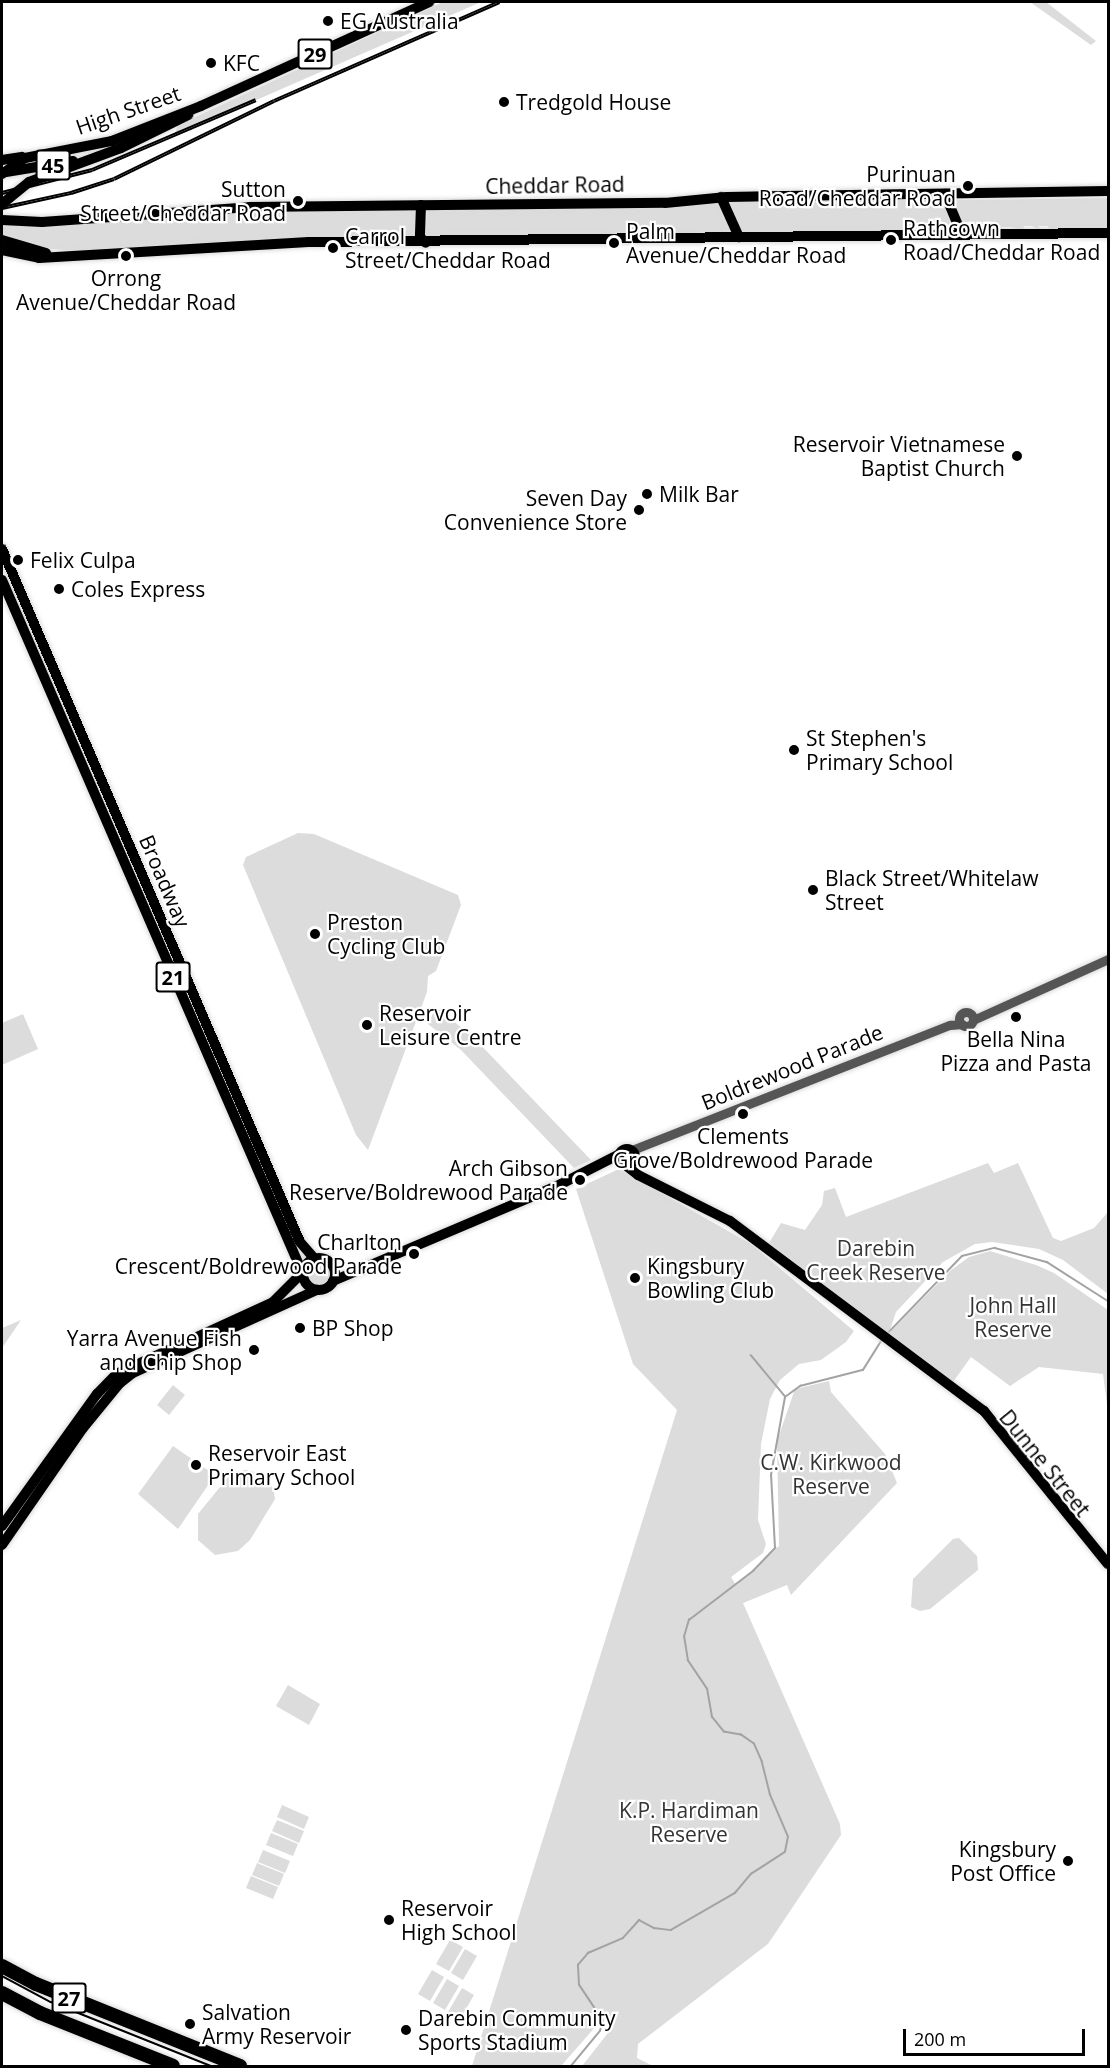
<!DOCTYPE html>
<style>
body{margin:0}
#map{position:relative;width:1110px;height:2068px;overflow:hidden;background:#fff;font-family:"Open Sans",sans-serif}
div>[style]{position:absolute}
[style*='--x']{left:calc(var(--x)*1px);top:calc(var(--y)*1px);width:calc(var(--w)*1px);rotate:calc(var(--a)*1deg)}
.green>*{inset:0;background:#dcdcdc}
.round{border-radius:50%}
.stream>*{height:1.5px;margin:-0.75px;padding:0 0.75px;transform-origin:0.75px;border-radius:0.75px;background:#a3a3a3}
.roads{filter:drop-shadow(0 0 2px #dbdbdb) drop-shadow(0 0 2px #dbdbdb)}
.minor>*{height:9px;margin:-4.5px;padding:0 4.5px;transform-origin:4.5px;border-radius:4.5px;background:#555}
.minor>.ring{margin:-4.5px;padding:0;box-sizing:content-box;background:none;border:9px solid #555;border-radius:50%}
.major>*{height:10px;margin:-5px;padding:0 5px;transform-origin:5px;border-radius:5px;background:#000}
.major>.ring{margin:-5px;padding:0;box-sizing:content-box;background:none;border:10px solid #000;border-radius:50%}
.highway>*{height:14px;margin:-7px;padding:0 7px;transform-origin:7px;border-radius:7px;background:#000}
.tram>*{height:1.5px;margin:-0.75px;padding:0 0.75px;transform-origin:0.75px;border-radius:0.75px;background:#000}
.rail>*{height:4px;margin-top:-2px;transform-origin:0;background:repeating-linear-gradient(90deg,#fff 0 4.5px,#000 0 9px);box-sizing:border-box;border-block:2px solid #000}
.dots>*{width:16px;height:16px;translate:-50% -50%;box-sizing:border-box;border:3px solid #fff;border-radius:50%}
span{translate:-50% -50%;white-space:nowrap;text-align:center;line-height:1.15;-webkit-text-stroke:4.5px #fff;paint-order:stroke}
.shield-label span{padding:2px 4px;background:#fff;border:2px solid;border-radius:4px;-webkit-text-stroke-width:0}
.shield-label{font-size:20px;color:#000;font-weight:700}
.poi-label{font-size:21px;color:#000}
.left{translate:0 -50%;text-align:left}
.right{translate:-100% -50%;text-align:right}
.street-label{font-size:21px;color:#000}
.park-label{font-size:21px;color:#333}
.frame{position:absolute;inset:0;border:3px solid #000;pointer-events:none}
.scale{position:absolute;left:903px;top:2029px;width:182px;height:27px;box-sizing:border-box;border:3px solid #000;border-top:0;padding-left:8px;font-size:18px;line-height:21px;white-space:nowrap;color:#000;-webkit-text-stroke:4px #fff;paint-order:stroke}
</style>
<div id="map">
<div class="green">
<i style="clip-path:polygon(443px 2px,481px 2px,174px 136px,178px 125px)"></i>
<i style="clip-path:polygon(1030px 2px,1046px 2px,1096px 41px,1091px 45px)"></i>
<i style="clip-path:polygon(915px 197px,942px 199px,953px 231px,743px 235px,729px 201px,912px 200px)"></i>
<i style="clip-path:polygon(1108px 198px,1108px 230px,1052px 231px,1047px 226px,1038px 226px,1042px 231px,1032px 226px,1023px 226px,1026px 231px,1010px 227px,1001px 227px,1004px 231px,965px 230px,951px 200px)"></i>
<i style="clip-path:polygon(719px 202px,731px 232px,424px 239px,428px 209px)"></i>
<i style="clip-path:polygon(417px 209px,414px 237px,75px 251px,40px 248px,2px 236px,2px 223px,249px 211px)"></i>
<i style="clip-path:polygon(34px 631px,87px 761px,84px 762px,35px 648px)"></i>
<i style="clip-path:polygon(298px 833px,314px 834px,458px 895px,461px 905px,436px 971px,428px 976px,427px 992px,368px 1150px,356px 1135px,243px 865px,246px 857px)"></i>
<i style="clip-path:polygon(436px 1007px,473px 1037px,591px 1160px,574px 1168px,461px 1050px,428px 1024px)"></i>
<i style="clip-path:polygon(23px 1014px,38px 1049px,2px 1065px,2px 1023px)"></i>
<i style="clip-path:polygon(988px 1163px,994px 1173px,1018px 1163px,1053px 1238px,1061px 1241px,1094px 1228px,1108px 1212px,1108px 1294px,1063px 1260px,1039px 1249px,992px 1242px,975px 1244px,943px 1262px,896px 1312px,889px 1333px,950px 1271px,969px 1257px,990px 1251px,1036px 1265px,1054px 1273px,1108px 1310px,1108px 1412px,1103px 1374px,1039px 1367px,1010px 1386px,971px 1357px,953px 1382px,769px 1243px,781px 1223px,805px 1230px,822px 1205px,824px 1191px,835px 1188px,846px 1217px)"></i>
<i style="clip-path:polygon(619px 1169px,751px 1244px,854px 1331px,846px 1342px,821px 1360px,799px 1364px,780px 1380px,770px 1399px,761px 1444px,758px 1520px,766px 1544px,763px 1553px,731px 1577px,736px 1585px,779px 1546px,777px 1441px,795px 1389px,829px 1381px,831px 1392px,885px 1454px,897px 1483px,791px 1595px,787px 1585px,743px 1603px,840px 1824px,841px 1835px,768px 1944px,638px 2044px,637px 2058px,653px 2066px,582px 2066px,608px 2033px,611px 2018px,595px 2021px,597px 2025px,561px 2066px,472px 2066px,677px 1410px,633px 1364px,576px 1189px)"></i>
<i class="round" style="left:306px;top:1261px;width:24px;height:24px"></i>
<i style="clip-path:polygon(21px 1320px,2px 1348px,2px 1328px)"></i>
<i style="clip-path:polygon(173px 1385px,185px 1395px,169px 1415px,157px 1405px)"></i>
<i style="clip-path:polygon(173px 1446px,215px 1475px,178px 1529px,138px 1494px)"></i>
<i style="clip-path:polygon(245px 1470px,255px 1472px,273px 1487px,275px 1499px,250px 1540px,238px 1551px,215px 1555px,198px 1540px,198px 1514px,229px 1476px)"></i>
<i style="clip-path:polygon(959px 1538px,977px 1556px,978px 1570px,930px 1609px,920px 1611px,911px 1607px,913px 1579px,953px 1539px)"></i>
<i style="clip-path:polygon(288px 1685px,320px 1704px,309px 1725px,276px 1706px)"></i>
<i style="clip-path:polygon(282px 1805px,309px 1817px,304px 1829px,277px 1817px)"></i>
<i style="clip-path:polygon(277px 1820px,304px 1831px,299px 1843px,272px 1831px)"></i>
<i style="clip-path:polygon(271px 1833px,298px 1844px,293px 1856px,266px 1845px)"></i>
<i style="clip-path:polygon(263px 1850px,290px 1861px,285px 1873px,258px 1862px)"></i>
<i style="clip-path:polygon(257px 1863px,284px 1874px,279px 1886px,252px 1875px)"></i>
<i style="clip-path:polygon(251px 1876px,278px 1887px,273px 1899px,246px 1888px)"></i>
<i style="clip-path:polygon(450px 1940px,463px 1947px,449px 1971px,436px 1964px)"></i>
<i style="clip-path:polygon(465px 1949px,477px 1956px,463px 1980px,451px 1973px)"></i>
<i style="clip-path:polygon(432px 1970px,444px 1977px,430px 2001px,418px 1994px)"></i>
<i style="clip-path:polygon(447px 1979px,459px 1986px,445px 2010px,433px 2003px)"></i>
<i style="clip-path:polygon(462px 1988px,474px 1995px,460px 2019px,448px 2012px)"></i>
</div>
<div class="stream">
<i style="--x:887;--y:1334;--w:108;--a:-46.1"></i>
<i style="--x:962;--y:1256;--w:34;--a:-14"></i>
<i style="--x:995;--y:1248;--w:54;--a:15.1"></i>
<i style="--x:1047;--y:1262;--w:72;--a:32.6"></i>
<i style="--x:751;--y:1355;--w:53;--a:50.3"></i>
<i style="--x:571;--y:2066;--w:45;--a:-50.4"></i>
<i style="--x:600;--y:2031;--w:10;--a:-73"></i>
<i style="--x:603;--y:2021;--w:43;--a:-123.7"></i>
<i style="--x:579;--y:1985;--w:20;--a:-93"></i>
<i style="--x:578;--y:1965;--w:16;--a:-50"></i>
<i style="--x:588;--y:1953;--w:38;--a:-23"></i>
<i style="--x:623;--y:1938;--w:24;--a:-48"></i>
<i style="--x:639;--y:1920;--w:17;--a:28"></i>
<i style="--x:654;--y:1928;--w:17;--a:7"></i>
<i style="--x:671;--y:1930;--w:74;--a:-30"></i>
<i style="--x:735;--y:1893;--w:25;--a:-50"></i>
<i style="--x:751;--y:1874;--w:40;--a:-32.9"></i>
<i style="--x:785;--y:1852;--w:15;--a:-79"></i>
<i style="--x:788;--y:1837;--w:46;--a:-113.2"></i>
<i style="--x:770;--y:1795;--w:34;--a:-104"></i>
<i style="--x:762;--y:1762;--w:20;--a:-114"></i>
<i style="--x:754;--y:1744;--w:16;--a:-145"></i>
<i style="--x:741;--y:1735;--w:17;--a:-170"></i>
<i style="--x:724;--y:1732;--w:19;--a:-129"></i>
<i style="--x:712;--y:1717;--w:28;--a:-100"></i>
<i style="--x:707;--y:1689;--w:34;--a:-124"></i>
<i style="--x:688;--y:1661;--w:24;--a:-99"></i>
<i style="--x:684;--y:1637;--w:18;--a:-74"></i>
<i style="--x:689;--y:1620;--w:81;--a:-37.4"></i>
<i style="--x:753;--y:1571;--w:32;--a:-46"></i>
<i style="--x:775;--y:1548;--w:73;--a:-93.1"></i>
<i style="--x:771;--y:1475;--w:79;--a:-79.8"></i>
<i style="--x:785;--y:1397;--w:19;--a:-36"></i>
<i style="--x:800;--y:1386;--w:65;--a:-14.3"></i>
<i style="--x:863;--y:1370;--w:36;--a:-58"></i>
</div>
<div class="roads">
<div class="minor">
<i class="ring" style="left:959px;top:1012px;width:5px;height:5px"></i>
<i style="--x:973;--y:1020;--w:148;--a:-24.3"></i>
<i style="--x:632;--y:1150;--w:342;--a:-21.5"></i>
<i style="--x:950;--y:1025;--w:12;--a:-5"></i>
</div>
<div class="major">
<i style="--x:2;--y:160;--w:20;--a:-9"></i>
<i style="--x:6;--y:172;--w:68;--a:-9.3"></i>
<i style="--x:2;--y:174;--w:28;--a:-35"></i>
<i style="--x:25;--y:158;--w:89;--a:-11.1"></i>
<i style="--x:112;--y:141;--w:96;--a:-21.5"></i>
<i style="--x:201;--y:106;--w:251;--a:-24.5"></i>
<i style="--x:945;--y:194;--w:44;--a:67.5"></i>
<i style="--x:721;--y:197;--w:44;--a:65.8"></i>
<i style="--x:2;--y:204;--w:35;--a:-39"></i>
<i style="--x:29;--y:182;--w:98;--a:-20.3"></i>
<i style="--x:121;--y:148;--w:75;--a:-26.2"></i>
<i style="--x:421;--y:205;--w:32;--a:92"></i>
<i style="--x:420;--y:237;--w:8;--a:45"></i>
<i style="--x:2;--y:220;--w:40;--a:2.9"></i>
<i style="--x:42;--y:222;--w:208;--a:-4.1"></i>
<i style="--x:249;--y:207;--w:416;--a:-0.6"></i>
<i style="--x:665;--y:203;--w:62;--a:-5.5"></i>
<i style="--x:727;--y:197;--w:381;--a:-0.9"></i>
<i style="--x:2;--y:240;--w:46;--a:16.5"></i>
<i style="--x:2;--y:250;--w:38;--a:12"></i>
<i style="--x:39;--y:258;--w:270;--a:-3.4"></i>
<i style="--x:309;--y:242;--w:799;--a:-0.65"></i>
<i style="--x:2;--y:549;--w:754;--a:66.73"></i>
<i style="--x:300;--y:1242;--w:21;--a:49"></i>
<i style="--x:2;--y:580;--w:754;--a:66.56"></i>
<i class="ring" style="left:619px;top:1149px;width:6px;height:6px"></i>
<i style="--x:624;--y:1164;--w:18;--a:38"></i>
<i style="--x:638;--y:1175;--w:103;--a:26.6"></i>
<i style="--x:730;--y:1221;--w:317;--a:36.8"></i>
<i style="--x:984;--y:1411;--w:197;--a:51"></i>
<i class="ring" style="left:303px;top:1258px;width:22px;height:22px"></i>
<i style="--x:333;--y:1281;--w:248;--a:-23"></i>
<i style="--x:561;--y:1184;--w:66;--a:-27"></i>
<i style="--x:2;--y:1526;--w:163;--a:-54.3"></i>
<i style="--x:97;--y:1394;--w:28;--a:-46"></i>
<i style="--x:116;--y:1374;--w:173;--a:-24.6"></i>
<i style="--x:273;--y:1302;--w:41;--a:-45"></i>
<i style="--x:2;--y:1545;--w:142;--a:-55.3"></i>
<i style="--x:83;--y:1428;--w:58;--a:-50.6"></i>
<i style="--x:120;--y:1383;--w:16;--a:-38"></i>
<i style="--x:133;--y:1373;--w:202;--a:-24.3"></i>
</div>
<div class="highway">
<i style="--x:2;--y:1966;--w:38;--a:28"></i>
<i style="--x:36;--y:1984;--w:220;--a:21.9"></i>
<i style="--x:2;--y:1993;--w:43;--a:27.8"></i>
<i style="--x:40;--y:2013;--w:143;--a:21.7"></i>
</div>
</div>
<div class="tram">
<i style="--x:2;--y:1976;--w:55;--a:28"></i>
<i style="--x:51;--y:2002;--w:172;--a:21.8"></i>
</div>
<div class="rail">
<i style="--x:2;--y:193;--w:93;--a:-14.3"></i>
<i style="--x:92;--y:170;--w:178;--a:-23.1"></i>
<i style="--x:2;--y:208;--w:71;--a:-12.3"></i>
<i style="--x:71;--y:193;--w:45;--a:-18"></i>
<i style="--x:114;--y:179;--w:178;--a:-26"></i>
<i style="--x:274;--y:101;--w:246;--a:-23.7"></i>
</div>
<div class="dots">
<i style="left:328px;top:21px;background:#000"></i>
<i style="left:211px;top:63px;background:#000"></i>
<i style="left:504px;top:102px;background:#000"></i>
<i style="left:968px;top:186px;background:#000"></i>
<i style="left:298px;top:201px;background:#000"></i>
<i style="left:891px;top:240px;background:#000"></i>
<i style="left:614px;top:243px;background:#000"></i>
<i style="left:333px;top:248px;background:#000"></i>
<i style="left:126px;top:256px;background:#000"></i>
<i style="left:1017px;top:456px;background:#000"></i>
<i style="left:647px;top:494px;background:#000"></i>
<i style="left:639px;top:510px;background:#000"></i>
<i style="left:18px;top:560px;background:#000"></i>
<i style="left:59px;top:589px;background:#000"></i>
<i style="left:794px;top:750px;background:#000"></i>
<i style="left:813px;top:890px;background:#000"></i>
<i style="left:315px;top:934px;background:#000"></i>
<i style="left:1016px;top:1017px;background:#000"></i>
<i style="left:367px;top:1025px;background:#000"></i>
<i style="left:743px;top:1114px;background:#000"></i>
<i style="left:580px;top:1180px;background:#000"></i>
<i style="left:414px;top:1254px;background:#000"></i>
<i style="left:635px;top:1278px;background:#000"></i>
<i style="left:300px;top:1328px;background:#000"></i>
<i style="left:254px;top:1350px;background:#000"></i>
<i style="left:196px;top:1465px;background:#000"></i>
<i style="left:1068px;top:1861px;background:#000"></i>
<i style="left:389px;top:1920px;background:#000"></i>
<i style="left:190px;top:2024px;background:#000"></i>
<i style="left:406px;top:2030px;background:#000"></i>
</div>
<div class="shield-label">
<span style="left:315px;top:54px">29</span>
<span style="left:53px;top:165px">45</span>
<span style="left:173px;top:977px">21</span>
<span style="left:69px;top:1998px">27</span>
</div>
<div class="poi-label">
<span class="left" style="left:340px;top:21px">EG Australia</span>
<span class="left" style="left:223px;top:63px">KFC</span>
<span class="left" style="left:516px;top:102px">Tredgold House</span>
<span class="right" style="left:956px;top:186px">Purinuan<br>Road/Cheddar Road</span>
<span class="right" style="left:286px;top:201px">Sutton<br>Street/Cheddar Road</span>
<span class="left" style="left:903px;top:240px">Rathcown<br>Road/Cheddar Road</span>
<span class="left" style="left:626px;top:243px">Palm<br>Avenue/Cheddar Road</span>
<span class="left" style="left:345px;top:248px">Carrol<br>Street/Cheddar Road</span>
<span style="left:126px;top:290px">Orrong<br>Avenue/Cheddar Road</span>
<span class="right" style="left:1005px;top:456px">Reservoir Vietnamese<br>Baptist Church</span>
<span class="left" style="left:659px;top:494px">Milk Bar</span>
<span class="right" style="left:627px;top:510px">Seven Day<br>Convenience Store</span>
<span class="left" style="left:30px;top:560px">Felix Culpa</span>
<span class="left" style="left:71px;top:589px">Coles Express</span>
<span class="left" style="left:806px;top:750px">St Stephen's<br>Primary School</span>
<span class="left" style="left:825px;top:890px">Black Street/Whitelaw<br>Street</span>
<span class="left" style="left:327px;top:934px">Preston<br>Cycling Club</span>
<span class="left" style="left:379px;top:1025px">Reservoir<br>Leisure Centre</span>
<span style="left:1016px;top:1051px">Bella Nina<br>Pizza and Pasta</span>
<span style="left:743px;top:1148px">Clements<br>Grove/Boldrewood Parade</span>
<span class="right" style="left:568px;top:1180px">Arch Gibson<br>Reserve/Boldrewood Parade</span>
<span class="right" style="left:402px;top:1254px">Charlton<br>Crescent/Boldrewood Parade</span>
<span class="left" style="left:647px;top:1278px">Kingsbury<br>Bowling Club</span>
<span class="left" style="left:312px;top:1328px">BP Shop</span>
<span class="right" style="left:242px;top:1350px">Yarra Avenue Fish<br>and Chip Shop</span>
<span class="left" style="left:208px;top:1465px">Reservoir East<br>Primary School</span>
<span class="right" style="left:1056px;top:1861px">Kingsbury<br>Post Office</span>
<span class="left" style="left:401px;top:1920px">Reservoir<br>High School</span>
<span class="left" style="left:202px;top:2024px">Salvation<br>Army Reservoir</span>
<span class="left" style="left:418px;top:2030px">Darebin Community<br>Sports Stadium</span>
</div>
<div class="street-label">
<span style="left:128px;top:110px;rotate:-19deg">High Street</span>
<span style="left:555px;top:185px;rotate:-1deg">Cheddar Road</span>
<span style="left:165px;top:881px;rotate:67deg">Broadway</span>
<span style="left:792px;top:1067px;rotate:-22deg">Boldrewood Parade</span>
<span style="left:1045px;top:1463px;rotate:51deg">Dunne Street</span>
</div>
<div class="park-label">
<span style="left:876px;top:1260px">Darebin<br>Creek Reserve</span>
<span style="left:1013px;top:1317px">John Hall<br>Reserve</span>
<span style="left:831px;top:1474px">C.W. Kirkwood<br>Reserve</span>
<span style="left:689px;top:1822px">K.P. Hardiman<br>Reserve</span>
</div>
<div class="frame"></div>
<div class="scale">200 m</div>
</div>
